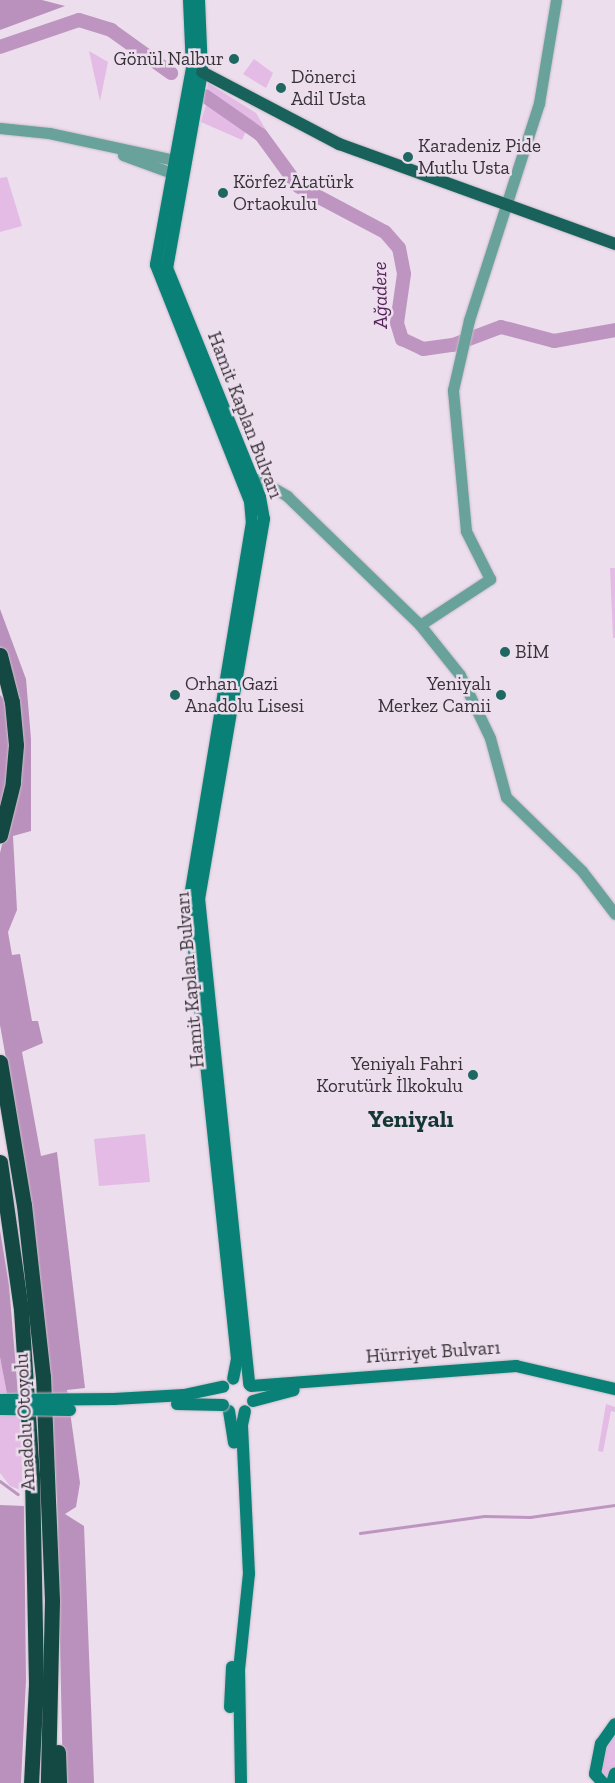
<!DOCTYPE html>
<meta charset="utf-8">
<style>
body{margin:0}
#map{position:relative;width:615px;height:1783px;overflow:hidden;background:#ecdeed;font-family:"Zilla Slab",serif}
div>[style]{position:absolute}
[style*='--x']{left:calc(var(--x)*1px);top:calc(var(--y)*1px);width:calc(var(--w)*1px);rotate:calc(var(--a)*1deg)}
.green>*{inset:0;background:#e3bbe5}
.forest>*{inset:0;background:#ba91bc}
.stream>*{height:2.5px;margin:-1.25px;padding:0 1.25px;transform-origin:1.25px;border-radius:1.25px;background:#be95c1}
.river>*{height:14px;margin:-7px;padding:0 7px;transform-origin:7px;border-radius:7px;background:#be95c1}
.roads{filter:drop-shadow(0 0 1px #c8bcc9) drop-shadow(0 0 1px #c8bcc9)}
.tertiary>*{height:11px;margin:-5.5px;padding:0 5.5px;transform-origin:5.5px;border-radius:5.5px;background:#68a29a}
.secondary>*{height:12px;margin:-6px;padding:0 6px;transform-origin:6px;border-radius:6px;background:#0a8177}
.primary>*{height:12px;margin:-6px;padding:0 6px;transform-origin:6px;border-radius:6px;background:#19625b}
.motorway>*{height:15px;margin:-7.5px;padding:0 7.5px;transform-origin:7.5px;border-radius:7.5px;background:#144943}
.bridges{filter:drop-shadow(0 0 1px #c8bcc9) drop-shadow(0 0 1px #c8bcc9)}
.secondary-bridge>*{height:12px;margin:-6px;padding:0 6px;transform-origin:6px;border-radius:6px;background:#0a8177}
.dots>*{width:14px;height:14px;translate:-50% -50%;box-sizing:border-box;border:2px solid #ecdeed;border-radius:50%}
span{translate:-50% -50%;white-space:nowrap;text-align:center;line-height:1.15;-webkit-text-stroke:5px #ecdeed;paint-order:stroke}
.poi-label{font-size:19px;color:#373238}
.right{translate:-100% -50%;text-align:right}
.left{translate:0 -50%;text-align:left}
.street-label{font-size:19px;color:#373238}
.water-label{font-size:20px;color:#55235a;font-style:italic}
.district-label{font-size:24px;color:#153733;font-weight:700}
</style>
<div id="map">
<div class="green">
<i style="clip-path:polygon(89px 51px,108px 62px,100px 101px)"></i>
<i style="clip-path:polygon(254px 59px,273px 73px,266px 88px,243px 74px)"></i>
<i style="clip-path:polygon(208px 83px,256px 113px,266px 130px,207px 91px)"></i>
<i style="clip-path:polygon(207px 101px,246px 131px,242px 140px,201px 122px)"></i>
<i style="clip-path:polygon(7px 177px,22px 226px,0 232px,0 178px)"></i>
<i style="clip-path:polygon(610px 568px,615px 568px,615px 638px,613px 638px)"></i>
<i style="clip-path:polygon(145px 1134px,150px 1182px,99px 1186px,94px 1139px)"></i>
<i style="clip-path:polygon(0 1357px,7px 1394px,20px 1417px,23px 1491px,10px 1486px,0 1473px)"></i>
<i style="clip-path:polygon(606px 1404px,615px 1407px,615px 1412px,611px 1411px,603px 1452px,598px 1451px)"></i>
<i style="clip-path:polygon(615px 1724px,615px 1773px,612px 1783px,595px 1774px)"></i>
</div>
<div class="forest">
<i style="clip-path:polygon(0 0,42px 0,65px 6px,0 30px)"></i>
<i style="clip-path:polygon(0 609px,26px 679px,31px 739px,31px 831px,13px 836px,17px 910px,8px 932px,12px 955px,20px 954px,32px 1021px,38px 1021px,43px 1043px,22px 1052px,41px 1156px,57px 1152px,85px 1388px,67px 1390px,80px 1483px,76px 1507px,65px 1514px,84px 1526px,94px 1783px,63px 1783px,57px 1503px,49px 1369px,30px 1193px,0 1025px,0 853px,17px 781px,0 645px)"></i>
<i style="clip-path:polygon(0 695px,5px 700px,10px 766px,0 817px)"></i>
<i style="clip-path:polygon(0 1230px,9px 1285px,20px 1417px,7px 1394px,0 1357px)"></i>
<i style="clip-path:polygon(0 1505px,24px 1506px,26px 1680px,21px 1783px,0 1783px)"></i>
</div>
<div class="stream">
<i style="--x:0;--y:1481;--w:22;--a:36"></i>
<i style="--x:360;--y:1533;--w:125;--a:-7.8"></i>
<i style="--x:484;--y:1516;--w:46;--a:1.2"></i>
<i style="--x:530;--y:1517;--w:86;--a:-8"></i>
</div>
<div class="river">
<i style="--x:0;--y:47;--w:83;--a:-18.9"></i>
<i style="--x:79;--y:20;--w:34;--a:17"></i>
<i style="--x:111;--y:30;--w:74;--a:35.6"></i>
<i style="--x:205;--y:96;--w:68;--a:34.9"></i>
<i style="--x:261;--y:135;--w:63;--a:54"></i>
<i style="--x:298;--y:186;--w:98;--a:27.9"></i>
<i style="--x:385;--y:232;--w:21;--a:49"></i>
<i style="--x:399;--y:248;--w:26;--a:79"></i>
<i style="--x:404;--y:274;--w:49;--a:98.1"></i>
<i style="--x:397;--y:323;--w:17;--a:73"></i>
<i style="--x:402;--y:339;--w:23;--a:25"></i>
<i style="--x:423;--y:349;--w:30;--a:-8"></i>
<i style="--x:453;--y:345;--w:51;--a:-20.6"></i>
<i style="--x:501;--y:327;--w:55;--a:14.8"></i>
<i style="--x:554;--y:341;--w:62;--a:-10.2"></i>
</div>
<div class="roads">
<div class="tertiary">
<i style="--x:0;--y:128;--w:49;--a:5.8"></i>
<i style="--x:49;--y:133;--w:137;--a:12.2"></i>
<i style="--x:123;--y:155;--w:61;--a:20.2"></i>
<i style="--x:246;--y:481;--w:12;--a:-9"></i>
<i style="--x:258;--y:479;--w:34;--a:30"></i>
<i style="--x:287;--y:496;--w:185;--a:44.1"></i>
<i style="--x:420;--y:625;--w:64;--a:51.3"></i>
<i style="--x:460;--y:675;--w:70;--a:64.5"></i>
<i style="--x:490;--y:738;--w:61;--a:74.8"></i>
<i style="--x:506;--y:797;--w:106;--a:44.2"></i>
<i style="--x:582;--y:871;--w:54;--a:52.5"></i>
<i style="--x:420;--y:625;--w:84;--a:-33.3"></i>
<i style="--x:490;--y:579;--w:54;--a:-116.6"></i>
<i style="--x:466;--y:531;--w:142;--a:-95.3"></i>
<i style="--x:453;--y:390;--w:72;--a:-77.1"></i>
<i style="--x:469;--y:320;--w:228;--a:-72.1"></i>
<i style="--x:539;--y:103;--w:104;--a:-80.6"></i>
</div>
<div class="secondary">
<i style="--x:189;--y:0;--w:68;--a:87.5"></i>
<i style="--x:192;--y:68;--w:200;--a:100.4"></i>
<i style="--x:156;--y:265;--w:254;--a:68.3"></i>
<i style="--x:250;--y:501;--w:21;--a:85"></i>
<i style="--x:252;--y:522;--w:385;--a:99.4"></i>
<i style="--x:189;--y:902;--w:460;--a:84"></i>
<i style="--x:237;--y:1359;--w:20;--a:101"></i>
<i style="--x:199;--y:0;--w:72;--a:87.6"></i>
<i style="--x:202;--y:72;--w:199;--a:100.1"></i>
<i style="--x:167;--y:268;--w:247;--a:67.9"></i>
<i style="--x:260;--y:497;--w:22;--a:80"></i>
<i style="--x:264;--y:519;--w:385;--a:99.7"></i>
<i style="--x:199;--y:898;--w:489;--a:84.1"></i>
<i style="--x:251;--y:1386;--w:266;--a:-4.3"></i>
<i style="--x:516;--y:1366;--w:102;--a:13.1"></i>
<i style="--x:253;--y:1401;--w:42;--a:-15"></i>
<i style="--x:229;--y:1411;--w:32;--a:81"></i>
<i style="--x:230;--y:1707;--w:40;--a:-87.1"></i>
<i style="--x:241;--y:1783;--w:113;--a:-91"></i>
<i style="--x:239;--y:1670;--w:97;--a:-84.1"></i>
<i style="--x:249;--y:1574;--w:149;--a:-92.7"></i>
<i style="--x:242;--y:1425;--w:14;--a:-78"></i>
<i style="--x:603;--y:1783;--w:12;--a:-132"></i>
<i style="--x:595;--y:1774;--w:31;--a:-79"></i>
<i style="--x:601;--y:1744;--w:24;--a:-55"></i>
<i style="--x:612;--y:1783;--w:10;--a:-73"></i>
</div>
<div class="primary">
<i style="--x:202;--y:72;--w:155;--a:27.7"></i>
<i style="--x:339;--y:144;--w:294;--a:19.9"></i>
</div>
<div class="motorway">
<i style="--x:0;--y:655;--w:49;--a:75.7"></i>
<i style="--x:12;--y:702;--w:43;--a:84.7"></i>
<i style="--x:16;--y:745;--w:38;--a:95"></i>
<i style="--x:13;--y:783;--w:54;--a:104"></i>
<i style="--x:0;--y:1062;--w:145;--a:80.5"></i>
<i style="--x:24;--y:1205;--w:172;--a:83.7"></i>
<i style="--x:43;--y:1376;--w:225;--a:87.7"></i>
<i style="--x:52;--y:1601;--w:182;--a:91.3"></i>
<i style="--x:0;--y:1162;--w:149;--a:81.9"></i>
<i style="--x:21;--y:1310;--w:164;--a:86.2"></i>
<i style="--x:32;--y:1474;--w:211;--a:88.9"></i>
<i style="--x:36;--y:1685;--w:98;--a:92.9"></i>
<i style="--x:58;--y:1752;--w:31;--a:88"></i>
</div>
</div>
<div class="bridges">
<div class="secondary-bridge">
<i style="--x:0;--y:1400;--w:114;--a:-0.5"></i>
<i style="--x:114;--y:1399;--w:70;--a:-3.3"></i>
<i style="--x:184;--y:1395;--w:40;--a:-12"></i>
<i style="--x:177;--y:1404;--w:46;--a:1.2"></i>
<i style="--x:0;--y:1409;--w:70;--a:0.8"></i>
</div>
</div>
<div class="dots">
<i style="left:234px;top:59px;background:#1e6861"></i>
<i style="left:281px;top:88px;background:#1e6861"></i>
<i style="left:408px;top:157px;background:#1e6861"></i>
<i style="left:223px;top:193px;background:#1e6861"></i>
<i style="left:505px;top:652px;background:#1e6861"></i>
<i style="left:175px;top:695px;background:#1e6861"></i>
<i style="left:501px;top:695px;background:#1e6861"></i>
<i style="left:473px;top:1075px;background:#1e6861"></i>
</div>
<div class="poi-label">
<span class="right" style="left:224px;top:59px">Gönül Nalbur</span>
<span class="left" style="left:291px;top:88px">Dönerci<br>Adil Usta</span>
<span class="left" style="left:418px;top:157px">Karadeniz Pide<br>Mutlu Usta</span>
<span class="left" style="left:233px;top:193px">Körfez Atatürk<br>Ortaokulu</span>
<span class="left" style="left:515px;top:652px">BİM</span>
<span class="left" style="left:185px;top:695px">Orhan Gazi<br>Anadolu Lisesi</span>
<span class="right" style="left:491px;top:695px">Yeniyalı<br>Merkez Camii</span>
<span class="right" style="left:463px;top:1075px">Yeniyalı Fahri<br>Korutürk İlkokulu</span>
</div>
<div class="street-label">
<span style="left:245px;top:415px;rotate:69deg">Hamit Kaplan Bulvarı</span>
<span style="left:190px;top:980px;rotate:-95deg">Hamit Kaplan Bulvarı</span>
<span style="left:433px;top:1352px;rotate:-4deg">Hürriyet Bulvarı</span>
<span style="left:25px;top:1422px;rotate:-93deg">Anadolu Otoyolu</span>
</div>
<div class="water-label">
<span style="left:380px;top:295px;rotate:-91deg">Ağadere</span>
</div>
<div class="district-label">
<span style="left:411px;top:1119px">Yeniyalı</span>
</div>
</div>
